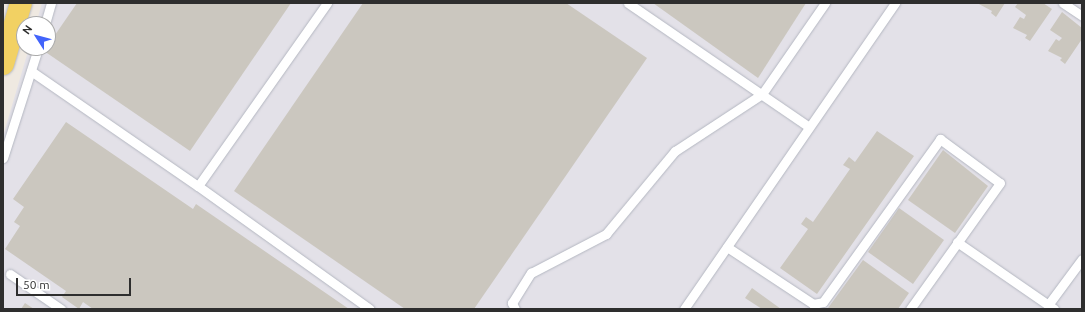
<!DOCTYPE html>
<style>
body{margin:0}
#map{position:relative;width:1085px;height:312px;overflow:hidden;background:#efe9e1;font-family:Ubuntu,sans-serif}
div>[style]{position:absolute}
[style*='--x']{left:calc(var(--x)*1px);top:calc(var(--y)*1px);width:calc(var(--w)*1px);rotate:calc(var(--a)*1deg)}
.industrial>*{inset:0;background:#e3e1e8}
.building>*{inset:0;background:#cbc7bf}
.roads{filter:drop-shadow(0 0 1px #b4b7c1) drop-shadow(0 0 1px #b4b7c1)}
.lane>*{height:9px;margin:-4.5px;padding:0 4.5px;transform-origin:4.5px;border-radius:4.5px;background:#fff}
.primary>*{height:22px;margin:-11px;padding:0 11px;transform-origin:11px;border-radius:11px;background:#f2d163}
span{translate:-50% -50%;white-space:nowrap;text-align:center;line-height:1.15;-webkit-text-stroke:3.5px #fff;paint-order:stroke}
.frame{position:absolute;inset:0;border:4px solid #2e2e2e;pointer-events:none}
.north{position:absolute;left:16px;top:16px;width:40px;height:40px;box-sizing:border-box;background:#fff;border:1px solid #ababab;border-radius:50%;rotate:306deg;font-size:11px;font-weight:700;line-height:16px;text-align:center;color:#2e2e2e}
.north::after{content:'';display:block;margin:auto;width:14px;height:18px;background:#4264fb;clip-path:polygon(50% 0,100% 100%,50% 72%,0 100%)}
.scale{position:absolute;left:16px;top:278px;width:115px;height:18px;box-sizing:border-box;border:2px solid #2e2e2e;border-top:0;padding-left:5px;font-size:12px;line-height:14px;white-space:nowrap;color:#2e2e2e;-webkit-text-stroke:3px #fff;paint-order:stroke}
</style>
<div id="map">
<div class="industrial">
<i style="clip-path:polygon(42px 3px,1082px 3px,1082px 309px,3px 309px,3px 136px,29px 48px,48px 48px,48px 24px,36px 24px)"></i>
</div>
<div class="building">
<i style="clip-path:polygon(77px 3px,291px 3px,190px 151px,44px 51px)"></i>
<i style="clip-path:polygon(363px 3px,566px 3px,647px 58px,474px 309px,405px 309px,234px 191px)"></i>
<i style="clip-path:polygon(653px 3px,806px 3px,758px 78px)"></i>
<i style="clip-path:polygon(977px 3px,1005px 3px,996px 17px,991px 13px,992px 11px)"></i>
<i style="clip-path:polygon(1018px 3px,1043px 3px,1052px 9px,1030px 41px,1025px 38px,1027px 35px,1013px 28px,1020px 17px,1024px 19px,1026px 15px,1015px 7px)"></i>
<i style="clip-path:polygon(1062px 12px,1082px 28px,1082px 39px,1065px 64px,1060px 60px,1062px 58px,1048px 51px,1056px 39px,1059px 41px,1062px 38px,1050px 30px)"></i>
<i style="clip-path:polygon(66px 122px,193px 209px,196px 204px,349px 309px,93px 309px,83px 302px,79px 309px,62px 297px,66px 291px,5px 249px,20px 226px,14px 222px,24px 207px,13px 199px)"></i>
<i style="clip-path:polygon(877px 131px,914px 156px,817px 294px,780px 268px,808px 229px,801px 224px,806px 217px,813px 222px,850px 169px,843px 165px,849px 157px,855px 162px)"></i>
<i style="clip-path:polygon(943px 150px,988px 186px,955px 233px,908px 200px)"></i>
<i style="clip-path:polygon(899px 208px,944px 240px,913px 284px,868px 252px)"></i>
<i style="clip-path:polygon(863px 260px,909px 293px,898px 309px,828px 308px)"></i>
<i style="clip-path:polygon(752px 288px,781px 309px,762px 309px,745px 298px)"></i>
<i style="clip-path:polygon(25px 303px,34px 309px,21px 309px)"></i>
</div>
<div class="roads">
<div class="lane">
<i style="--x:628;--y:3;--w:219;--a:34.4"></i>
<i style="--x:1063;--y:3;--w:23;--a:34"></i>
<i style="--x:45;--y:24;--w:22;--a:-74"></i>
<i style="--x:31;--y:71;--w:203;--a:34.6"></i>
<i style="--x:198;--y:186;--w:211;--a:35.6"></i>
<i style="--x:3;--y:158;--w:115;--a:-72.3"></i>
<i style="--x:198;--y:186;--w:224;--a:-54.8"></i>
<i style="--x:957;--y:242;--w:118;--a:34.6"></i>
<i style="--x:727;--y:247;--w:103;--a:33.5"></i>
<i style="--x:813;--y:304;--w:10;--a:-11"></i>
<i style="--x:823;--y:302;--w:201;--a:-54.3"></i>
<i style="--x:940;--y:139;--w:74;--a:36.3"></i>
<i style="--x:1000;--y:183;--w:155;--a:125.5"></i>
<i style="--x:10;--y:274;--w:62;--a:34.5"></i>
<i style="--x:1048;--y:305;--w:57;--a:-53.5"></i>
<i style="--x:515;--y:309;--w:7;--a:-117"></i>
<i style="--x:512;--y:303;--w:36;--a:-58"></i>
<i style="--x:531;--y:273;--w:85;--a:-27.5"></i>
<i style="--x:606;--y:234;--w:108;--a:-50.3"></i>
<i style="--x:675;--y:151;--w:104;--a:-33.2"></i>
<i style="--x:762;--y:94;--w:111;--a:-55.3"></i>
<i style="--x:684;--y:309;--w:372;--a:-55.4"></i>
</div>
<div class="primary">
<i style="--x:3;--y:64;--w:64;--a:-73.6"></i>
</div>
</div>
<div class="frame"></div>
<div class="north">N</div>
<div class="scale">50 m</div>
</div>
